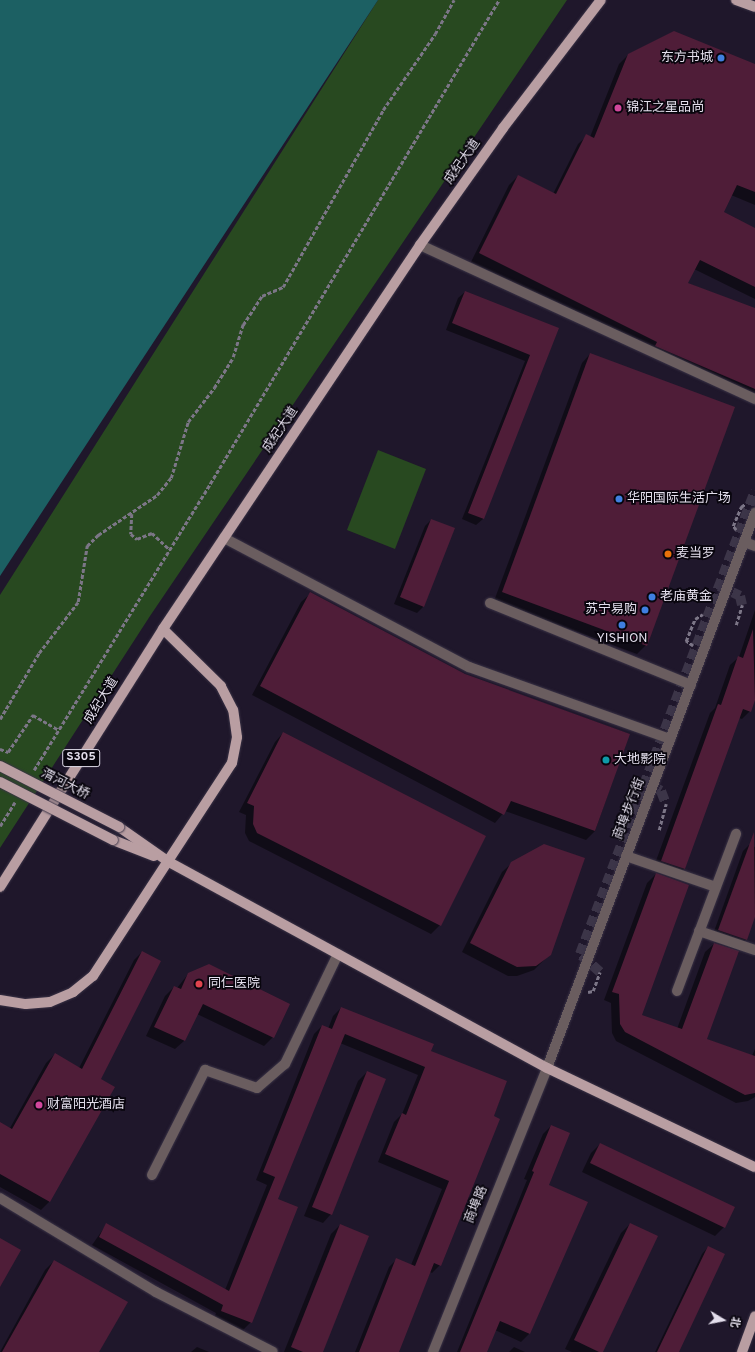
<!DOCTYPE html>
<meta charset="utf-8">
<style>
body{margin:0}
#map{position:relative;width:755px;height:1352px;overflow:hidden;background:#1f172b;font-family:Overpass,"Noto Sans SC",sans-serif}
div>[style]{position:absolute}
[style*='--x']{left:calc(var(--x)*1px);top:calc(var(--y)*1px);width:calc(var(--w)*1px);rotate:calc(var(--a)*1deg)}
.green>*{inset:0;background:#284920}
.water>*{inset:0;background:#1c6063}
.shadow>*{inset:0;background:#0007}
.building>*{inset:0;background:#4f1d38}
.minor-tunnel>*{height:10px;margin-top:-5px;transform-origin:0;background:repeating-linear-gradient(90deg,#3c3548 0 10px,transparent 0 15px)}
.path>*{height:2.5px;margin-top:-1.25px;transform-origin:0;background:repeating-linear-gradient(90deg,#7c7687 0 4px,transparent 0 6px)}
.roads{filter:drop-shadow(0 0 1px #3a3346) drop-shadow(0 0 1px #3a3346)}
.minor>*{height:10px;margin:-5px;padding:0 5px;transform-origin:5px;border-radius:5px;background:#6a5d5f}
.major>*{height:10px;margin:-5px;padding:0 5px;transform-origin:5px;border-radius:5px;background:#b99ea2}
.bridges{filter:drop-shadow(0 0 1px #3a3346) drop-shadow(0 0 1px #3a3346)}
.major-bridge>*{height:10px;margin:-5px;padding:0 5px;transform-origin:5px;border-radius:5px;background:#b99ea2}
.dots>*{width:11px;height:11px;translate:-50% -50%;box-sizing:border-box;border:2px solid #08050d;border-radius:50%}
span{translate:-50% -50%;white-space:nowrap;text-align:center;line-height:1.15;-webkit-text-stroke:3.5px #08050d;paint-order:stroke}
.shield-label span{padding:1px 3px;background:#08050d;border:1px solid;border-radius:3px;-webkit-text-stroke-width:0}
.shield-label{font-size:12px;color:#e3deec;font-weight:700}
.poi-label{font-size:13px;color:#e3deec}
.right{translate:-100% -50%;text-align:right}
.left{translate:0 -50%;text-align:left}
.street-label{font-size:13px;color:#e3deec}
.north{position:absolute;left:703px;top:1300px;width:40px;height:40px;-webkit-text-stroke:3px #08050d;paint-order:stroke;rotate:100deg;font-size:11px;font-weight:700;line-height:16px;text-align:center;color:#e3deec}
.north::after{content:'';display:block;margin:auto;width:14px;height:18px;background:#e3deec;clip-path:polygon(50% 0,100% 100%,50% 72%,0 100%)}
</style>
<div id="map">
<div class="green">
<i style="clip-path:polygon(378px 0,567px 0,150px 616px,0 848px,0 595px)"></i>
<i style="clip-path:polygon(378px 450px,426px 469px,395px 549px,347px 530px)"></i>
</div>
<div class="water">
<i style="clip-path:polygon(0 0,378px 0,0 576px)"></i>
</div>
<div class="shadow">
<i style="clip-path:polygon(628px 55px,755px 65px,755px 205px,731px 195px,722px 213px,755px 229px,755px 299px,694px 269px,687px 283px,755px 309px,755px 393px,750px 398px,471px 262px,509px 185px,518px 176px,553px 194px,578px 144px,587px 136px,590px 137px,619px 64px)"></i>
<i style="clip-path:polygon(465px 292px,558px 329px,483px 519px,476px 525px,462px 519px,525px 361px,446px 330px,458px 298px)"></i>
<i style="clip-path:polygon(590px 354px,646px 645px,637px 654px,494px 601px,582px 363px)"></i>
<i style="clip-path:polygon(431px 520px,423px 607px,417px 613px,394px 604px,425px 526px)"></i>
<i style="clip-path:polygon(310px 594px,464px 675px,629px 734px,595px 831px,586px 840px,505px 811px,495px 823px,252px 695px,301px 602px)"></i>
<i style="clip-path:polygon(755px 610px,755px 697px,750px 711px,742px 719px,739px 718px,684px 869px,676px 877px,653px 869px,710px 713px,715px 708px,730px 665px,739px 657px)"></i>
<i style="clip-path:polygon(283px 733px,485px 836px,440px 925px,431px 934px,249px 841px,245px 833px,246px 815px,239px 812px,275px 742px)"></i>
<i style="clip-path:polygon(749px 845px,755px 847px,755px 914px,746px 940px,739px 946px,712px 937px,743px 851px)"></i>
<i style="clip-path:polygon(512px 863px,550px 954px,534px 970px,517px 976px,508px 976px,462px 952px,502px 872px)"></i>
<i style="clip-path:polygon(656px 874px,640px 1015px,677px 1029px,705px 952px,714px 944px,706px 1039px,752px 1056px,755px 1049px,755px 1097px,748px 1101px,736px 1103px,616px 1041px,612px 1033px,611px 1003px,604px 1000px,647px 883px)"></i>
<i style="clip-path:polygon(142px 952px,99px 1080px,113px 1088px,49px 1202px,41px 1210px,0 1187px,0 1123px,10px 1128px,46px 1063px,55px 1054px,79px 1068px,134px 960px)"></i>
<i style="clip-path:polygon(189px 973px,273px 1037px,264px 1046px,197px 1014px,184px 1041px,175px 1049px,146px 1036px,165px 996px,174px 987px,177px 988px)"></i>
<i style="clip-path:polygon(341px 1008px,430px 1051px,506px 1082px,440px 1265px,432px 1273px,430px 1272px,398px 1352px,355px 1352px,389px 1267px,397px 1259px,411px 1265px,442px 1189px,378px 1162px,394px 1122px,402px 1114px,418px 1075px,340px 1043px,277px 1200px,251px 1322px,243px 1330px,214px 1319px,216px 1313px,92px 1245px,106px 1225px,225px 1290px,267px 1185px,256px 1180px,314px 1034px,322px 1026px,328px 1029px,333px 1016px)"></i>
<i style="clip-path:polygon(367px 1072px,331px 1214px,323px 1223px,304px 1216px,358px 1081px)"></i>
<i style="clip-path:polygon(551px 1126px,547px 1185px,587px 1202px,529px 1334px,521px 1342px,495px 1330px,486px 1352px,457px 1352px,527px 1180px,524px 1179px,543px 1134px)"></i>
<i style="clip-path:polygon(600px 1144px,724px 1227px,715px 1236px,582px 1172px,591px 1153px)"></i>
<i style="clip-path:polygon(630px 1224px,602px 1352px,572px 1352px,565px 1349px,621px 1233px)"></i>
<i style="clip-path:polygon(340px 1225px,322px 1352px,284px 1352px,331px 1234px)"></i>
<i style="clip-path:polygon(708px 1247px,678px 1352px,655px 1352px,702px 1254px)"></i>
<i style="clip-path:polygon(54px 1261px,98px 1352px,0 1352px,45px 1270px)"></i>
<i style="clip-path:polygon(197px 1347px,209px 1352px,191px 1352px)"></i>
<i style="clip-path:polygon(514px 1347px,525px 1352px,509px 1352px)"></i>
</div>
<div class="building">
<i style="clip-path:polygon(674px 31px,755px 64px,755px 192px,737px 185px,724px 212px,755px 228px,755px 287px,700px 260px,688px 283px,755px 308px,755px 389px,655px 346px,657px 342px,479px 253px,518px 175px,556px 194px,586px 134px,594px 138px,628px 54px)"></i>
<i style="clip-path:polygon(465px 291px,559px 328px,484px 519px,468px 513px,530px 355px,452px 323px)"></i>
<i style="clip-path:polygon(590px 353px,735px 407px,647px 646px,502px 592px)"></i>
<i style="clip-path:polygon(431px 519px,455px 528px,424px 607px,400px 597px)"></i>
<i style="clip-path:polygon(310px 592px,465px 674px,630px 734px,595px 831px,511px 801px,504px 815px,260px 686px)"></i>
<i style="clip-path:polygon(753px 629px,755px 700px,751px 712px,743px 709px,685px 869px,661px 861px,718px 704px,721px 705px,738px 656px,743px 658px)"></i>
<i style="clip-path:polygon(283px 732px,486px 836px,441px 926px,257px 833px,253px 824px,254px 806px,247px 803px)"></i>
<i style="clip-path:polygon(754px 832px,755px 917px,747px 940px,718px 930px)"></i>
<i style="clip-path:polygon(544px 844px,585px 858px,551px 955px,536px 966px,517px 967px,470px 943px,511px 862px)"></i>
<i style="clip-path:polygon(656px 873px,689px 885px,642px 1015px,682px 1029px,714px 943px,739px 951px,707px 1039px,755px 1056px,755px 1093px,745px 1095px,625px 1032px,620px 1024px,619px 994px,612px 992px)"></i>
<i style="clip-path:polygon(142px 951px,161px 961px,101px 1079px,115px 1087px,50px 1202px,0 1174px,0 1122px,12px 1129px,55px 1053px,82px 1069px)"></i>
<i style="clip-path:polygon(209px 964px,290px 1004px,274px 1038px,203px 1004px,185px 1041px,154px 1027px,174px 986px,181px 989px,188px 973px)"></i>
<i style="clip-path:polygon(341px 1007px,434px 1044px,431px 1051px,507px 1081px,494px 1116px,500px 1119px,441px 1266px,434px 1263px,399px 1352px,359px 1352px,396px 1258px,415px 1266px,449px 1181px,385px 1154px,402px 1113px,406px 1115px,425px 1067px,345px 1034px,278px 1199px,298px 1207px,252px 1323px,221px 1311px,223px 1305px,99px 1237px,106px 1223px,229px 1291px,275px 1177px,263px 1172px,322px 1025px,332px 1029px)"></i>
<i style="clip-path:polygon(367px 1071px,386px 1079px,332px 1215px,312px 1207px)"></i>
<i style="clip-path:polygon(551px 1125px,570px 1133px,549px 1185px,588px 1202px,530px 1334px,500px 1321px,487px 1352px,460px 1352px,534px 1172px,532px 1171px)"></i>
<i style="clip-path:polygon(600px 1143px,735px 1207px,725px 1228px,590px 1163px)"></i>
<i style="clip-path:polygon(630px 1223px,658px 1236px,603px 1352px,599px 1352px,574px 1340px)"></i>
<i style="clip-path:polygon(340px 1224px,369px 1236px,323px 1352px,303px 1352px,291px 1347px)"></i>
<i style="clip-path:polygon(0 1238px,21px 1250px,0 1287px)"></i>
<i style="clip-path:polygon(708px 1246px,725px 1254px,679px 1352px,657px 1352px)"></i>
<i style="clip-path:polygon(54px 1260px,128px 1302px,99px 1352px,2px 1352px)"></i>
</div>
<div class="minor-tunnel">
<i style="--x:719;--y:586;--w:23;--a:25"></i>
<i style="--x:740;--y:596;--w:9;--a:77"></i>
<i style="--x:645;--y:782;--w:18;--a:29"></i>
<i style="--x:661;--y:791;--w:14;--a:69"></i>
<i style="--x:600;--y:972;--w:27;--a:-138"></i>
<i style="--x:580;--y:954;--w:495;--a:-69.3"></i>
</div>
<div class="path">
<i style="--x:132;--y:514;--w:20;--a:93"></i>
<i style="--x:131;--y:534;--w:8;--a:40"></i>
<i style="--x:137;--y:539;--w:16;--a:-22"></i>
<i style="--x:152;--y:533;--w:25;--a:43"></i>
<i style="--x:736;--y:530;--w:5;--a:-127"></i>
<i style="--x:733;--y:526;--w:21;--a:-67"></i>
<i style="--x:741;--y:507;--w:5;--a:-37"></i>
<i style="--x:736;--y:625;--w:21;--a:-73"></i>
<i style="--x:693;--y:646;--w:9;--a:-144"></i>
<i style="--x:686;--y:641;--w:24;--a:-68"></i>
<i style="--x:695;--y:619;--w:9;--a:-32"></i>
<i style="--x:0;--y:719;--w:77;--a:-59.4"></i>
<i style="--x:39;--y:653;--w:64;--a:-52.6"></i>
<i style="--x:78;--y:602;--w:57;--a:-80.9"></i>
<i style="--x:87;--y:546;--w:16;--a:-45"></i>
<i style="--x:98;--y:535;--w:71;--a:-34.1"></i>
<i style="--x:157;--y:495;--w:22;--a:-51"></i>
<i style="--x:171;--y:478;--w:59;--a:-73.1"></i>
<i style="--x:188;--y:422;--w:43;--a:-52.6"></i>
<i style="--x:214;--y:388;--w:36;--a:-58"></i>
<i style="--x:233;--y:357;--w:34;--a:-73"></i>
<i style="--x:243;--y:325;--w:35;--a:-57"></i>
<i style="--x:262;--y:296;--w:23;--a:-23"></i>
<i style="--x:283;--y:287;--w:203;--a:-60.5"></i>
<i style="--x:383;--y:110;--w:92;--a:-55.6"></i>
<i style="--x:435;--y:34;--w:39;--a:-61"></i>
<i style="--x:0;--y:749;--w:9;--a:21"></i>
<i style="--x:8;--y:752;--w:45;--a:-56"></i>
<i style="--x:33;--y:715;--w:30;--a:30"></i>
<i style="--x:34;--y:770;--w:324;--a:-58.4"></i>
<i style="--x:204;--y:494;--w:575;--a:-59.16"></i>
<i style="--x:0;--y:826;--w:28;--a:-58"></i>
<i style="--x:659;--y:830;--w:27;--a:-75"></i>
<i style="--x:588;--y:992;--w:5;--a:-11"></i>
<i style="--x:593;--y:991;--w:20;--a:-70"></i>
</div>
<div class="roads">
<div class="minor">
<i style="--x:420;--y:245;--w:369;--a:24.7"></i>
<i style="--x:224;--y:538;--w:277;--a:27.8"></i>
<i style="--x:469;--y:667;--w:214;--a:19.7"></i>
<i style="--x:744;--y:542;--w:12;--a:20"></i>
<i style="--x:490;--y:603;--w:217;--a:22.2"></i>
<i style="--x:626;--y:856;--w:95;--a:19"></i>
<i style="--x:699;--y:931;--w:59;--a:18.7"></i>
<i style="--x:677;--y:991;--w:168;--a:-69.4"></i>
<i style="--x:152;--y:1175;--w:118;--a:-63.2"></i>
<i style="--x:205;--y:1070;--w:55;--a:19.1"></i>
<i style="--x:257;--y:1088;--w:37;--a:-41"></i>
<i style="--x:285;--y:1064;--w:122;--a:-64.3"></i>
<i style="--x:0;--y:1198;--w:182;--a:31.1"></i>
<i style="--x:156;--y:1292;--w:131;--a:27.1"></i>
<i style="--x:433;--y:1352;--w:306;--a:-68.1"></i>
<i style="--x:547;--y:1068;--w:593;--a:-69.46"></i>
</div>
<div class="major">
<i style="--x:736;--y:0;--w:20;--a:20"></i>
<i style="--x:119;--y:827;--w:61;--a:35"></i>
<i style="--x:169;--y:862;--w:430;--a:28.6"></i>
<i style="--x:547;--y:1068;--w:230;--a:25.5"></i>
<i style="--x:113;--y:840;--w:44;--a:21.3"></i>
<i style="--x:0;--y:887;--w:305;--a:-57.7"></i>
<i style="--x:163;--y:629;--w:462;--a:-56.2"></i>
<i style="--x:420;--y:245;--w:143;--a:-54.6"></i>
<i style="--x:503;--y:128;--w:161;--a:-52.6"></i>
<i style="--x:0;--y:1000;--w:26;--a:9"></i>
<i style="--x:26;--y:1004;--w:24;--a:-5"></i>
<i style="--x:50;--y:1002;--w:25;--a:-23"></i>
<i style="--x:73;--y:992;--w:26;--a:-39"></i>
<i style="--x:93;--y:976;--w:254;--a:-56.9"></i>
<i style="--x:232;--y:763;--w:26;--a:-79"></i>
<i style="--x:237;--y:737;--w:27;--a:-98"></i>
<i style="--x:233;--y:710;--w:27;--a:-117"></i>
<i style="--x:221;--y:686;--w:81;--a:-135.5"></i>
<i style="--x:742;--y:1352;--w:38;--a:-70"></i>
</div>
</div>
<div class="bridges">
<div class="major-bridge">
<i style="--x:0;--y:766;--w:134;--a:27.1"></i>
<i style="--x:0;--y:782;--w:127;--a:27.2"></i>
</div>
</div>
<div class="dots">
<i style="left:721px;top:58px;background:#3f7fe0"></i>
<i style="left:618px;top:108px;background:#d1479c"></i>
<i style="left:619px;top:499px;background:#3f7fe0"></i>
<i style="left:668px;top:554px;background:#e8710a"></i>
<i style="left:652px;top:597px;background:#3f7fe0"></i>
<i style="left:645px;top:610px;background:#3f7fe0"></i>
<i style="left:622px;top:625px;background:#3f7fe0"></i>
<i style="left:606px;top:760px;background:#0f9aa8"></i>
<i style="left:199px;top:984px;background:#e0444e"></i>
<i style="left:39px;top:1105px;background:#d1479c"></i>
</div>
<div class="shield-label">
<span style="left:81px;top:758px">S305</span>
</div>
<div class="poi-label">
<span class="right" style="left:713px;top:58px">东方书城</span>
<span class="left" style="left:626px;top:108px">锦江之星品尚</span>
<span class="left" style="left:627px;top:499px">华阳国际生活广场</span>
<span class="left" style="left:676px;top:554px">麦当罗</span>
<span class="left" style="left:660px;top:597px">老庙黄金</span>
<span class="right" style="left:637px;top:610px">苏宁易购</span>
<span style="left:622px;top:639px">YISHION</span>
<span class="left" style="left:614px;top:760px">大地影院</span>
<span class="left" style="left:208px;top:984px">同仁医院</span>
<span class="left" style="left:47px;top:1105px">财富阳光酒店</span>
</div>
<div class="street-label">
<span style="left:463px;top:162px;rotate:-55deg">成纪大道</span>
<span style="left:281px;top:430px;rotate:-56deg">成纪大道</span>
<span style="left:102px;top:701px;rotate:-58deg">成纪大道</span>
<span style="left:65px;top:785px;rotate:27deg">渭河大桥</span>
<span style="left:630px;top:809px;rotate:-69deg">商埠步行街</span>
<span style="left:477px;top:1205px;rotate:-68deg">商埠路</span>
</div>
<div class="north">北</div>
</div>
